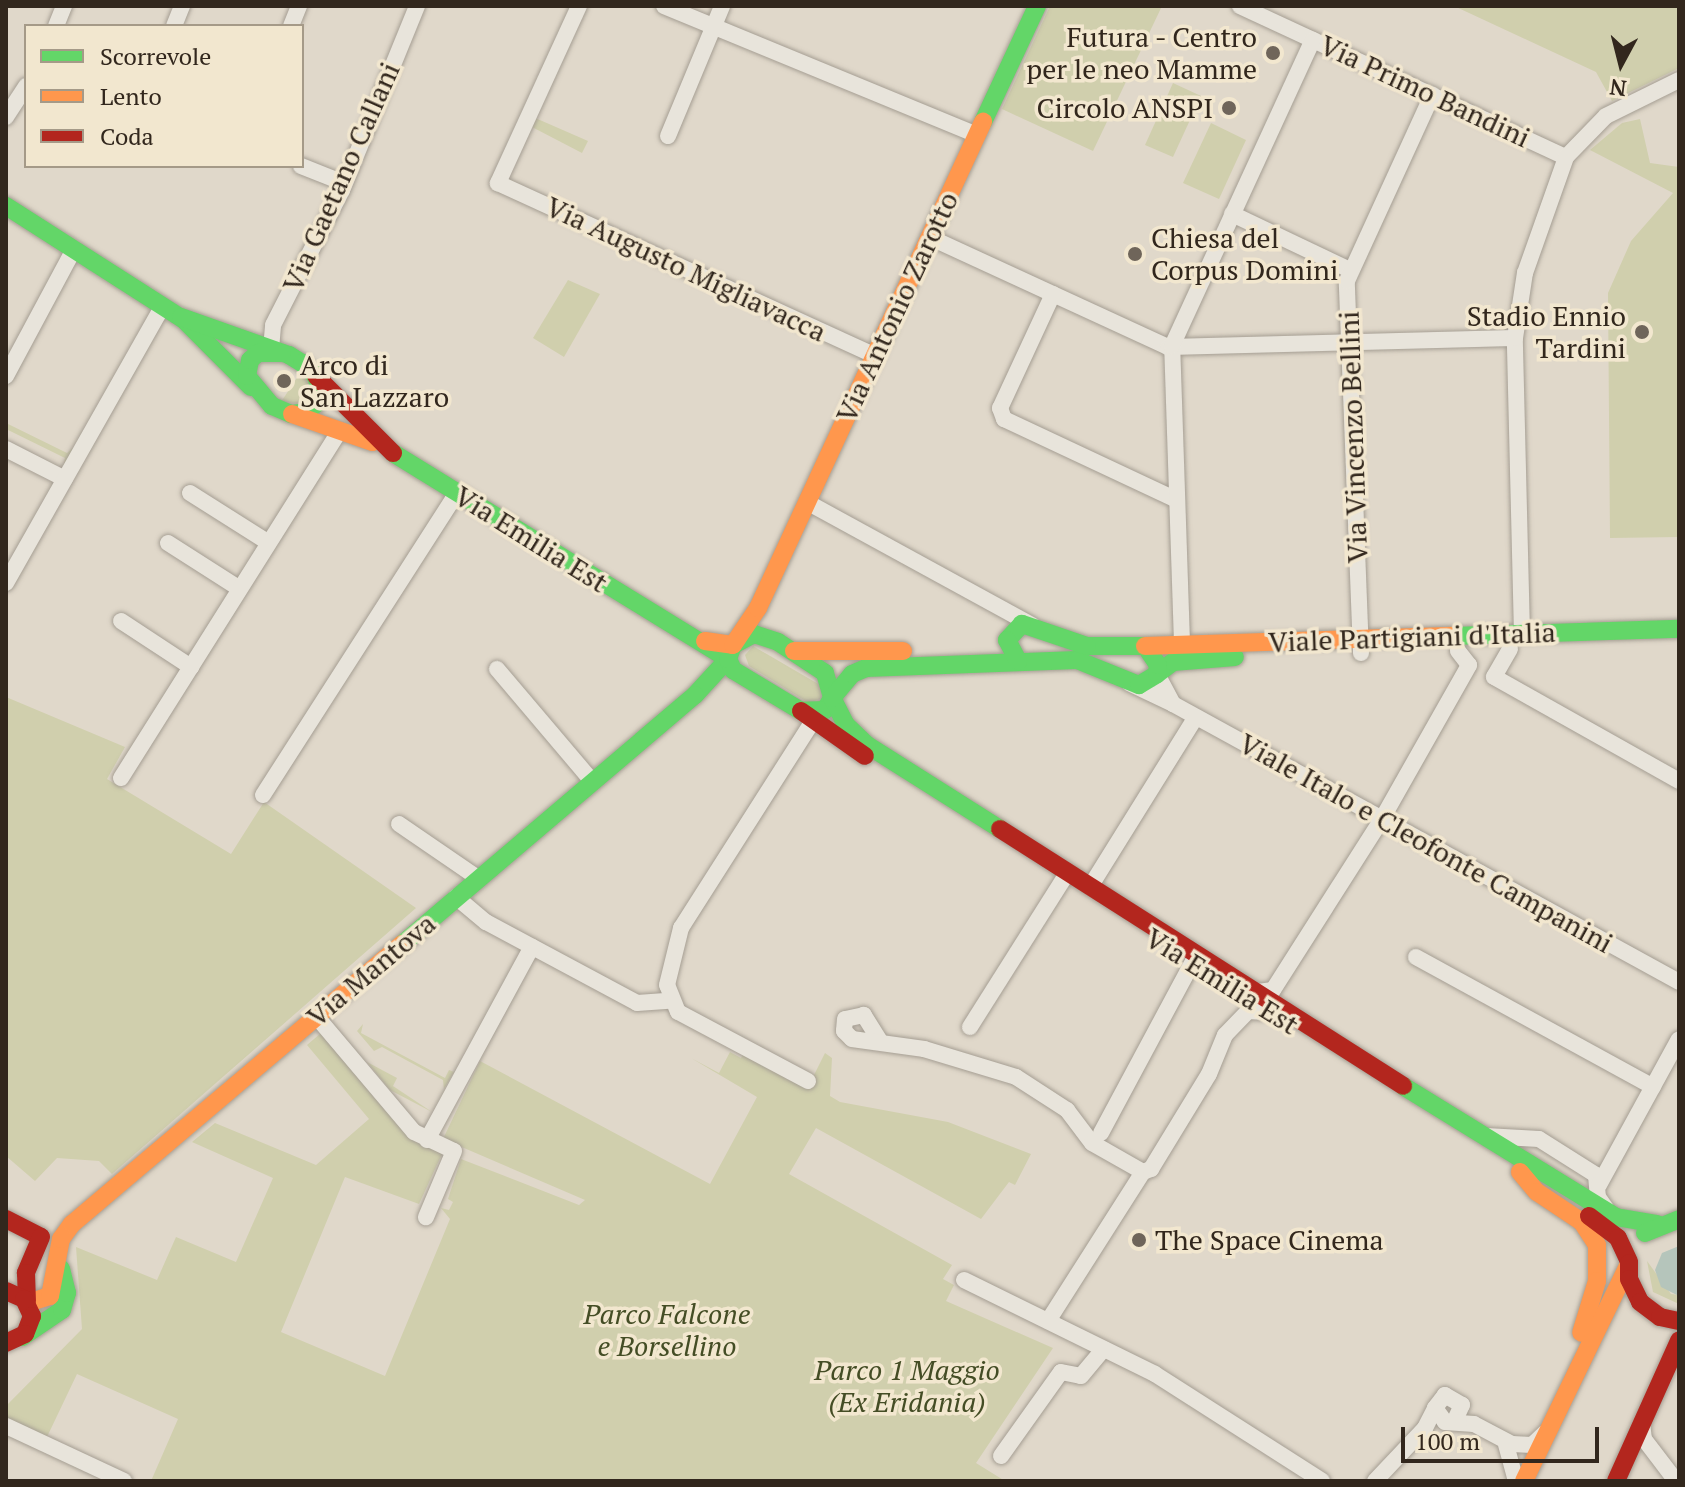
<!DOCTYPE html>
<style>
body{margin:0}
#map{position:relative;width:1685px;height:1487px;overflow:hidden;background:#e0d8ca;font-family:"PT Serif",serif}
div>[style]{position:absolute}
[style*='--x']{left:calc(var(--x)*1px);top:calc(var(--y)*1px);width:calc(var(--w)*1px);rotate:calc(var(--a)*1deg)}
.green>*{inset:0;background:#d0cfad}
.water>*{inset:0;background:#b5c5bb}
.roads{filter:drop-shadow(0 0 2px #a59e93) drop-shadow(0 0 2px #a59e93)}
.street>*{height:16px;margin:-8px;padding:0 8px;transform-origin:8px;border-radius:8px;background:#e8e4db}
.fast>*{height:18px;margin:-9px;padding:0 9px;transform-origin:9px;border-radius:9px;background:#63d668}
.slow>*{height:18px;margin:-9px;padding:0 9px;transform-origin:9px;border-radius:9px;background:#ff974d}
.jam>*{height:18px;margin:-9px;padding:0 9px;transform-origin:9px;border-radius:9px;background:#b3261e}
.dots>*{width:22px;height:22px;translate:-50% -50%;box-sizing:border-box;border:4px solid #f2e7cf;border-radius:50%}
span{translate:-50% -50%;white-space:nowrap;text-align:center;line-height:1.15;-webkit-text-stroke:7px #f2e7cf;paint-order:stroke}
.poi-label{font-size:28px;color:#32271d}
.right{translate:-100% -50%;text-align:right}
.left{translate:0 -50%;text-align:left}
.street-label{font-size:28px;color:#32271d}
.park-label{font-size:28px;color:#444d25;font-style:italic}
.frame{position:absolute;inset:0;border:8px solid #32271d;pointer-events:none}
.legend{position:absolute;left:24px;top:24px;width:280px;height:144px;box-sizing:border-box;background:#f2e7cf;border:2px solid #a59a88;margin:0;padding:10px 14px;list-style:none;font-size:24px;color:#32271d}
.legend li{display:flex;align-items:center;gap:16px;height:40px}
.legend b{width:40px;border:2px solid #a59a88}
.north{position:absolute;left:1581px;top:24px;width:80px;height:80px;-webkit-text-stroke:6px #f2e7cf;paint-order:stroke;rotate:187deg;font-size:22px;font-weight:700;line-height:32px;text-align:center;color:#32271d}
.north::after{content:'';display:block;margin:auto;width:28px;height:36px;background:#32271d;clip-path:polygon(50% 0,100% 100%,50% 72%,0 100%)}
.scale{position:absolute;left:1401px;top:1427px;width:198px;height:36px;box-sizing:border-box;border:4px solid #32271d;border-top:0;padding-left:10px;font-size:24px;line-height:28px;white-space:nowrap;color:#32271d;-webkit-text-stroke:6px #f2e7cf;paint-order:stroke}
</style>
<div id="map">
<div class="green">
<i style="clip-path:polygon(1050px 6px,1162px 6px,1093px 151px,1002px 109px)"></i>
<i style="clip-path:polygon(1454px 6px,1679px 6px,1679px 68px,1612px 101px,1596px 72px)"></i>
<i style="clip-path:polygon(1173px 83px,1201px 96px,1173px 157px,1145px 145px)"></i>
<i style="clip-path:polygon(533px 117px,588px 141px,582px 153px,532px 127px)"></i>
<i style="clip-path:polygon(1640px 119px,1650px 163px,1679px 167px,1679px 537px,1610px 538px,1608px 293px,1631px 241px,1673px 193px,1590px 150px,1622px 123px)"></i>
<i style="clip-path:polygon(1211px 123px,1246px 140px,1219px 199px,1183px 183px)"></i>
<i style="clip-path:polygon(568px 280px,600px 294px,564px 357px,533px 338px)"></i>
<i style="clip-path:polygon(302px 370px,311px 381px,309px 404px,281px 402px)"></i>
<i style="clip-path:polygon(6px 423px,67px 453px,75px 446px,63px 468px,65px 458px,6px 429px)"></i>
<i style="clip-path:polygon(753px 646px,820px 685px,822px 698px,809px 703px,749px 666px,745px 655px)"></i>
<i style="clip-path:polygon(6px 697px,125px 747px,107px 779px,231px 854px,264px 802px,416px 908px,112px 1174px,99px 1161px,57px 1158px,35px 1181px,6px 1156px)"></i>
<i style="clip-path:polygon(363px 1024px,361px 1033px,445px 1078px,449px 1070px,454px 1072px,444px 1089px,443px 1080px,382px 1047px,374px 1051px,357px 1031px)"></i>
<i style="clip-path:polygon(321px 1033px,408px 1136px,442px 1154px,419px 1204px,345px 1177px,281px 1332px,385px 1376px,450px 1219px,441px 1208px,449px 1210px,453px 1202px,448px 1199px,461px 1159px,579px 1205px,585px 1200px,443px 1139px,480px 1061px,710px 1184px,757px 1097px,691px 1058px,719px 1073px,730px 1052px,741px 1058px,744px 1053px,808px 1087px,825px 1053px,832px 1058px,830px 1096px,840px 1102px,948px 1122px,1031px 1154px,1015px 1185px,1009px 1182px,981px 1219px,816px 1128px,789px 1174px,952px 1265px,943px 1279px,954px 1285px,946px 1301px,1053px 1348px,976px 1463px,1005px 1481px,151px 1481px,178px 1419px,77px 1374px,46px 1439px,6px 1419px,6px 1406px,82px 1329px,76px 1247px,157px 1280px,176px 1237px,236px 1262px,273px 1178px,192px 1142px,215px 1123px,316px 1165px,369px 1119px,307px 1045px)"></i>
<i style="clip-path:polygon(367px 1062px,397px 1078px,393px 1086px,432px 1112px,390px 1090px)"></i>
<i style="clip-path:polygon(1647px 1261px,1671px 1294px,1679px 1295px,1679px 1304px,1653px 1292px)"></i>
</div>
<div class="water">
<i style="clip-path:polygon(1679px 1246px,1679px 1295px,1677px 1295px,1661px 1287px,1655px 1270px,1662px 1253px)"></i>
</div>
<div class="roads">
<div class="street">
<i style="--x:579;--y:6;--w:195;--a:114.6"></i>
<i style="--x:498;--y:183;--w:413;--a:24.6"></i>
<i style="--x:664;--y:6;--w:339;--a:22.4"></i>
<i style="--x:1240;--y:6;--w:359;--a:24.9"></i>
<i style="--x:56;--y:26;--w:22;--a:-68"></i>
<i style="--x:174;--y:26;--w:22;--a:-68"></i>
<i style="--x:291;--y:26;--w:22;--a:-68"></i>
<i style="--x:6;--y:117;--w:37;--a:-57"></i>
<i style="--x:668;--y:136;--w:141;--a:-67.4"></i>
<i style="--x:301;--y:166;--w:46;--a:21.6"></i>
<i style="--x:1232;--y:214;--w:131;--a:25.4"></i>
<i style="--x:929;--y:237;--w:263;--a:24.7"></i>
<i style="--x:1168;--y:347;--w:347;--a:-1.5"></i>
<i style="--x:1053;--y:294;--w:126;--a:114.9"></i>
<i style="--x:1000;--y:408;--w:12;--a:70"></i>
<i style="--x:1004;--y:419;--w:189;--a:25.1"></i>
<i style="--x:271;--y:349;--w:24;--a:-85"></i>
<i style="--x:273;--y:325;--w:152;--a:-62.9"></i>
<i style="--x:342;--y:190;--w:199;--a:-67.8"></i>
<i style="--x:6;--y:376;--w:144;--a:-61.8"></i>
<i style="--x:6;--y:449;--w:66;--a:27"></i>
<i style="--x:190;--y:493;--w:93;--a:32.3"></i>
<i style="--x:807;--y:502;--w:256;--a:28.7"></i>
<i style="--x:168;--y:543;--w:85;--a:32.6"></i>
<i style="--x:6;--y:583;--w:318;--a:-60.5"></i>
<i style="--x:121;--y:621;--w:84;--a:33.3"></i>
<i style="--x:1522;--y:634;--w:296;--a:-91.4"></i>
<i style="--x:1515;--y:338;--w:66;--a:-81.3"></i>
<i style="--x:1525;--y:273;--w:123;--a:-70.5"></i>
<i style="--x:1566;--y:157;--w:57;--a:-45.7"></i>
<i style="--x:1606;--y:116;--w:81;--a:-26.3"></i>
<i style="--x:1182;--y:643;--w:297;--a:-91.9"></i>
<i style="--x:1172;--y:346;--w:337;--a:-65.3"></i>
<i style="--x:1510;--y:649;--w:32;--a:120"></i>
<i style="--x:1494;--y:677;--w:212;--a:29.3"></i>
<i style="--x:1361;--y:653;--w:372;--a:-92.2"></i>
<i style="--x:1347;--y:281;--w:205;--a:-65.4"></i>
<i style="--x:497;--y:669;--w:148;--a:49.7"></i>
<i style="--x:1129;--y:683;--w:49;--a:25.5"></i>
<i style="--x:1173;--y:704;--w:34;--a:-118"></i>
<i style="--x:1173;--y:704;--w:577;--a:28.78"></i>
<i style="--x:121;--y:778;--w:411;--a:-57.8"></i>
<i style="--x:263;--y:795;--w:359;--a:-57.3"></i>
<i style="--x:399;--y:824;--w:96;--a:34.4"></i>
<i style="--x:1090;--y:887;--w:200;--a:-58.1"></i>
<i style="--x:456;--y:897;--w:39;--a:40"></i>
<i style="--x:486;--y:922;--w:171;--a:28.2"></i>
<i style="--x:637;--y:1003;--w:32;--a:-4"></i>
<i style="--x:1416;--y:957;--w:270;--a:28.7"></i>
<i style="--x:1258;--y:992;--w:15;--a:-8"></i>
<i style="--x:1273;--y:990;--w:203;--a:-57.5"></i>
<i style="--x:1382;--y:819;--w:177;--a:-60.5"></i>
<i style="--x:1469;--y:665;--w:18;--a:-128"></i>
<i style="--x:316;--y:1016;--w:152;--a:49.8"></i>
<i style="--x:414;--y:1132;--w:44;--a:25.4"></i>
<i style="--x:454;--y:1151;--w:72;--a:113"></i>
<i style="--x:970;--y:1027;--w:183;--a:-57.7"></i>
<i style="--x:880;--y:1041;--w:31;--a:-122"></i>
<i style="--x:864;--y:1015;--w:19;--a:168"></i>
<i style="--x:845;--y:1019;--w:12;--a:95"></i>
<i style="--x:844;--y:1031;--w:11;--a:45"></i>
<i style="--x:852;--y:1039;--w:73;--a:7.9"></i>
<i style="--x:924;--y:1049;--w:96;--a:16.9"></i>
<i style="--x:1016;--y:1077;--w:61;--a:32.9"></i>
<i style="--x:1067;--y:1110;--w:41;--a:52.9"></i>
<i style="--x:1092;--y:1143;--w:59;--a:29.6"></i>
<i style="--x:808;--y:1081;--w:147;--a:-152"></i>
<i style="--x:678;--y:1012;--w:29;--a:-112"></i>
<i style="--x:667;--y:985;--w:59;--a:-76.2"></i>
<i style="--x:681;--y:928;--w:244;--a:-57.5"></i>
<i style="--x:1101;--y:1133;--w:203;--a:-61.8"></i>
<i style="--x:1486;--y:1136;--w:53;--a:3.2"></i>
<i style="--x:1539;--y:1139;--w:67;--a:32.3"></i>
<i style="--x:1596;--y:1175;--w:22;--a:85"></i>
<i style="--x:1598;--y:1197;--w:16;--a:55"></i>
<i style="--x:427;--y:1140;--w:220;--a:-61.5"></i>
<i style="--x:1599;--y:1185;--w:166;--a:-61.3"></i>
<i style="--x:964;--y:1280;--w:213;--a:26.2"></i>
<i style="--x:1155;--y:1374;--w:198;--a:32.6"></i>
<i style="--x:1048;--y:1321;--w:177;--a:-57.5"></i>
<i style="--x:1143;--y:1172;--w:9;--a:-21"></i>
<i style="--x:1151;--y:1169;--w:111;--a:-58.6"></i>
<i style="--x:1209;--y:1074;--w:42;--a:-67.7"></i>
<i style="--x:1225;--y:1035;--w:33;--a:-46"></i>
<i style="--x:1248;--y:1011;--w:22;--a:3"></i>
<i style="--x:1454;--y:1422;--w:19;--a:-65"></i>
<i style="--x:1462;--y:1405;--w:20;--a:-150"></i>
<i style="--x:1445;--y:1395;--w:16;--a:128"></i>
<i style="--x:1435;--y:1408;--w:17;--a:54"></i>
<i style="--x:1445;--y:1422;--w:29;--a:4"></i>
<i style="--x:1474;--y:1424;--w:43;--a:27.8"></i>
<i style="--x:1512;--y:1444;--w:20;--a:3"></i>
<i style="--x:1532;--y:1445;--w:18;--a:-43"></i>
<i style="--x:1642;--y:1423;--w:16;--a:83"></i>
<i style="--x:1644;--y:1439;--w:53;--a:52.7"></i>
<i style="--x:6;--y:1426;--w:130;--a:25"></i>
<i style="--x:1505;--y:1441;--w:41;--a:74.6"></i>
<i style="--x:1001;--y:1456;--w:103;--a:-54.5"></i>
<i style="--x:1061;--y:1372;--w:20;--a:11"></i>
<i style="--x:1081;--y:1376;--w:35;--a:-50"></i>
<i style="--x:1375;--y:1481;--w:73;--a:-46.7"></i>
<i style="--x:1425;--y:1428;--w:22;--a:-63"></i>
</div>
<div class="fast">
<i style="--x:983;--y:122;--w:128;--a:-65"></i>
<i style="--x:6;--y:206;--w:210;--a:32.6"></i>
<i style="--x:183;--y:319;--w:96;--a:45"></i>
<i style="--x:181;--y:317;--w:114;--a:19.4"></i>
<i style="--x:289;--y:355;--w:15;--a:32"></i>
<i style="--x:302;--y:363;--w:19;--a:43"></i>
<i style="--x:316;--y:376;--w:15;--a:74"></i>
<i style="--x:320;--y:390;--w:13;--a:103"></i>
<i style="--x:317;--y:403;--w:14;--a:141"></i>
<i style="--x:306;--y:412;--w:15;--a:172"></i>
<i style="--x:291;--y:414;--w:21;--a:-157"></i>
<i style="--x:272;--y:406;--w:39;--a:-130"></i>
<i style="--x:247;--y:376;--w:16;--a:-79"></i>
<i style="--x:250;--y:360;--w:11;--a:-41"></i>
<i style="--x:258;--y:353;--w:24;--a:0"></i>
<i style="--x:393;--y:453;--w:393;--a:31.6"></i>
<i style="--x:728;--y:659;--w:49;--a:132.5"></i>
<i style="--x:695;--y:695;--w:385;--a:139.6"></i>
<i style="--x:754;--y:634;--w:25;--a:18"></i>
<i style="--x:778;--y:642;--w:56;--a:33.4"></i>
<i style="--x:825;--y:673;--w:26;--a:74"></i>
<i style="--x:832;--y:698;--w:14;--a:120"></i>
<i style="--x:825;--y:710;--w:24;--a:178"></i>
<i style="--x:801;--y:711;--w:79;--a:-148.9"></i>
<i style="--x:733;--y:670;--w:12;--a:-114"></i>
<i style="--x:728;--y:659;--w:15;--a:-70"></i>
<i style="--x:733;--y:645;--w:24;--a:-28"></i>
<i style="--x:1452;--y:636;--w:227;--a:-1.8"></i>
<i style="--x:1157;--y:674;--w:20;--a:-37"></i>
<i style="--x:1173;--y:662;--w:62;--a:-4.6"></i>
<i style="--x:1000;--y:829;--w:157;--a:-147.7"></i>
<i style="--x:867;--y:745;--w:29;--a:-136"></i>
<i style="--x:846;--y:725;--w:30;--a:-117"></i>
<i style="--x:832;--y:698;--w:31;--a:-50"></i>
<i style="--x:852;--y:674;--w:15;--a:-23"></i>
<i style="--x:866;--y:668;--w:211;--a:-2.2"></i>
<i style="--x:1077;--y:660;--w:67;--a:22"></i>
<i style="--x:1139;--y:685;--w:21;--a:-31"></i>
<i style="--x:1157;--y:674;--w:9;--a:-84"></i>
<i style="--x:1158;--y:665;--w:23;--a:-124"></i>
<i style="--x:1145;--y:646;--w:58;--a:180"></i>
<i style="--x:1087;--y:646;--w:69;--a:-161.3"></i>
<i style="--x:1022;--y:624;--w:22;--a:133"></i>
<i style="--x:1007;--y:640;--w:24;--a:62"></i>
<i style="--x:1403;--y:1086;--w:250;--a:31.6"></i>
<i style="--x:1616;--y:1217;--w:42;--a:9.7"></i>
<i style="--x:1645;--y:1233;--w:37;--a:-22"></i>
<i style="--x:22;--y:1337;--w:48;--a:-34"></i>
<i style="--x:62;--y:1310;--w:18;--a:-74"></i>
<i style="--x:67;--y:1293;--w:25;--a:-104"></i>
</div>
<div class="slow">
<i style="--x:292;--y:414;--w:85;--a:19.3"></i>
<i style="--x:705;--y:641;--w:28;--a:8"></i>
<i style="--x:733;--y:645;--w:45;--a:-56"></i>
<i style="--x:758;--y:608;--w:536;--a:-65.16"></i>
<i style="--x:1145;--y:646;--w:307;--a:-1.9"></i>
<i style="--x:794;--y:651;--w:109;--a:0"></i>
<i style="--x:1520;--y:1172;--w:26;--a:50"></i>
<i style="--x:1537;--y:1192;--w:54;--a:33.7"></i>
<i style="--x:1582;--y:1222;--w:27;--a:57"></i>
<i style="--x:1597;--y:1245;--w:36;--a:90"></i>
<i style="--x:1597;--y:1281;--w:54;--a:107.1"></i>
<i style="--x:28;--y:1303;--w:23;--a:-18"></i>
<i style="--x:50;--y:1296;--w:58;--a:-79.1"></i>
<i style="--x:61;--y:1239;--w:19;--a:-54"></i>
<i style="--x:72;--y:1224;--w:433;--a:-40.3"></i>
<i style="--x:1524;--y:1481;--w:241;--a:-64.2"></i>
</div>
<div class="jam">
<i style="--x:316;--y:376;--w:109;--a:45"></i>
<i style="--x:801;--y:711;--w:78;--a:35.1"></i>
<i style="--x:1000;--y:829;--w:478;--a:32.5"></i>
<i style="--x:1589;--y:1216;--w:36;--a:37"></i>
<i style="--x:1618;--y:1238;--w:26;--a:65"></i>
<i style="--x:6;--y:1219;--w:39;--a:27"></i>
<i style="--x:41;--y:1237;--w:39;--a:113"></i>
<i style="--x:26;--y:1273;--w:28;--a:88"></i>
<i style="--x:1629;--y:1263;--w:16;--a:90"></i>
<i style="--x:1629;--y:1279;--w:25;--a:64"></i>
<i style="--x:1640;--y:1302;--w:25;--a:37"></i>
<i style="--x:1660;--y:1317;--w:19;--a:12"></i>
<i style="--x:6;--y:1291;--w:20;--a:24"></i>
<i style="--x:24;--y:1299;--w:19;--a:65"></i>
<i style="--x:32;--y:1316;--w:19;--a:111"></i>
<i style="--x:25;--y:1334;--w:21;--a:155"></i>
<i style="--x:1616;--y:1481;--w:154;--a:-65.8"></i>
</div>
</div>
<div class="dots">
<i style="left:1273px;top:53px;background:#6f655a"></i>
<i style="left:1229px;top:108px;background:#6f655a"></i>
<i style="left:1135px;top:254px;background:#6f655a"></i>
<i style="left:1642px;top:332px;background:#6f655a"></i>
<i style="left:284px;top:381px;background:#6f655a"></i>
<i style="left:1139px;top:1240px;background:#6f655a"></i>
</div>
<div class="poi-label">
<span class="right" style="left:1257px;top:53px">Futura - Centro<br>per le neo Mamme</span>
<span class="right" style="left:1213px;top:108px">Circolo ANSPI</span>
<span class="left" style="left:1151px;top:254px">Chiesa del<br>Corpus Domini</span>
<span class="right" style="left:1626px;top:332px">Stadio Ennio<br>Tardini</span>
<span class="left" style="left:300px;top:381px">Arco di<br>San Lazzaro</span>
<span class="left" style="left:1155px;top:1240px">The Space Cinema</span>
</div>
<div class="street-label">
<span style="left:1425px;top:91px;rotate:25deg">Via Primo Bandini</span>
<span style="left:341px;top:177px;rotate:-66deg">Via Gaetano Callani</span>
<span style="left:686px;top:269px;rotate:25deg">Via Augusto Migliavacca</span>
<span style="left:897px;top:307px;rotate:-65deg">Via Antonio Zarotto</span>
<span style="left:1353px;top:437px;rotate:-92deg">Via Vincenzo Bellini</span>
<span style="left:531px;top:539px;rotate:32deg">Via Emilia Est</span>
<span style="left:1412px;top:637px;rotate:-2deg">Viale Partigiani d'Italia</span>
<span style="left:1426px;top:843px;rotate:29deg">Viale Italo e Cleofonte Campanini</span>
<span style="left:371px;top:970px;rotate:-40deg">Via Mantova</span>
<span style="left:1222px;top:981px;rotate:32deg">Via Emilia Est</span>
</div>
<div class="park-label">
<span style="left:667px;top:1330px">Parco Falcone<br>e Borsellino</span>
<span style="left:907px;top:1386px">Parco 1 Maggio<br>(Ex Eridania)</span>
</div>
<div class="frame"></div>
<ul class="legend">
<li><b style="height:10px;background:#63d668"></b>Scorrevole</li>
<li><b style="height:10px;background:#ff974d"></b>Lento</li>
<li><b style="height:10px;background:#b3261e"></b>Coda</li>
</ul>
<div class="north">N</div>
<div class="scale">100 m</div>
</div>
